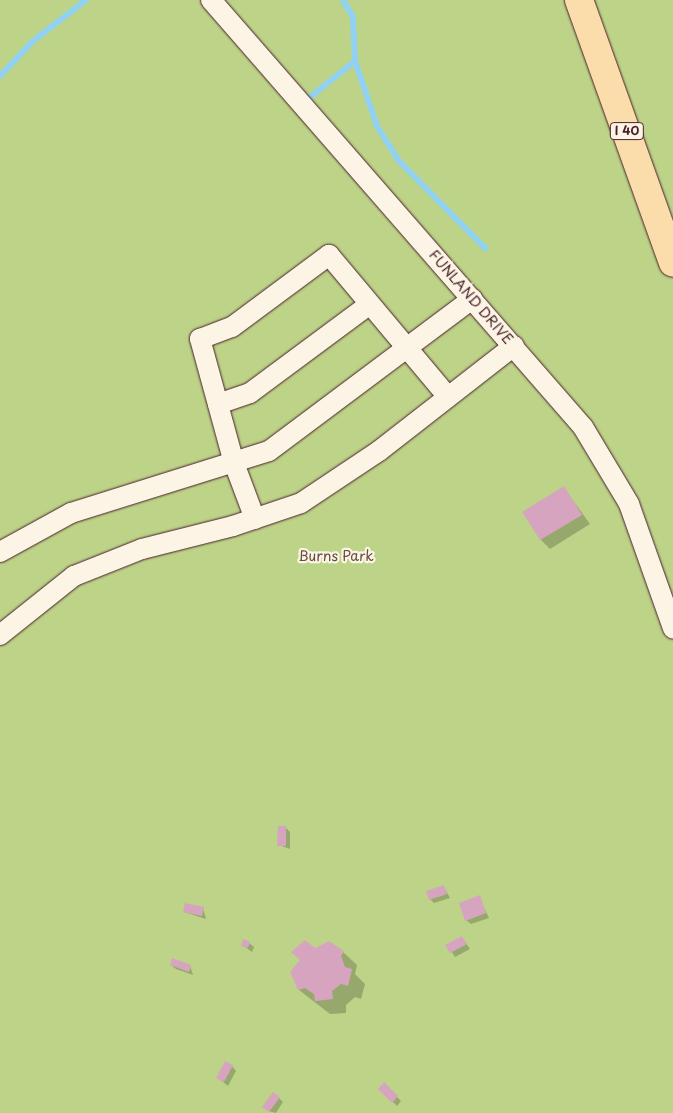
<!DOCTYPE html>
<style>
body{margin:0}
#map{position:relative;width:673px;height:1113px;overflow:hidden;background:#fcf5e5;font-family:"Playpen Sans",sans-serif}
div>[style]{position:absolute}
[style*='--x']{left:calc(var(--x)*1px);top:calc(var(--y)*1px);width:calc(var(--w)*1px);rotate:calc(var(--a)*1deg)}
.green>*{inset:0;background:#bdd388}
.shadow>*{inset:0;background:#0003}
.stream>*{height:6px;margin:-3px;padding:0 3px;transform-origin:3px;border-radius:3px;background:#91d2f2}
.building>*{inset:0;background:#d7a4c0}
.roads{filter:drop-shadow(0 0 1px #4a1f2b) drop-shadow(0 0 1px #4a1f2b)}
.minor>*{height:20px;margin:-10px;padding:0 10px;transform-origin:10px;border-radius:10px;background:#fcf5e5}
.highway>*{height:28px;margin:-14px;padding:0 14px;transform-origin:14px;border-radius:14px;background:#faddab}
span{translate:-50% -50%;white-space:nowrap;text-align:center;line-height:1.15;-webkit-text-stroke:4.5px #fcf5e5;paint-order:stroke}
.shield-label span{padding:1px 4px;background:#fcf5e5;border:1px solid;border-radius:4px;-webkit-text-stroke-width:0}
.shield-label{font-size:12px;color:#4a1f2b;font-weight:700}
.street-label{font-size:14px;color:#4a1f2b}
.park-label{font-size:14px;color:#674c42}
</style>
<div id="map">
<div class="green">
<i style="clip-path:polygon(0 0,673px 0,673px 1113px,0 1113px)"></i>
</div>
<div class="shadow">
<i style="clip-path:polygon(564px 488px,590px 524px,550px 549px,541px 540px)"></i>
<i style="clip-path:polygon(285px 827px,290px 832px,290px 849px,279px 845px)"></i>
<i style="clip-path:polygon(444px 887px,450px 898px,434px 903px,430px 899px)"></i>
<i style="clip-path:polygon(479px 897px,489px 918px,471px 924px,466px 920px)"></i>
<i style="clip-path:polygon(203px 908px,206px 919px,184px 912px)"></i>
<i style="clip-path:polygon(462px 937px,470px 949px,455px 957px,447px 945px)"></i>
<i style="clip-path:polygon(249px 943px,254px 947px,252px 952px,242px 945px)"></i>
<i style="clip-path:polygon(315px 950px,343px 952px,357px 965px,355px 974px,365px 984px,361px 999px,355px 997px,346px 1005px,346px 1013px,330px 1014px,299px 990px)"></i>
<i style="clip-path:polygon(171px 965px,190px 966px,193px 975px,176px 969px)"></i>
<i style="clip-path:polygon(232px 1066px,236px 1071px,228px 1086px,218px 1078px)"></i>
<i style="clip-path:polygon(384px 1084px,401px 1101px,397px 1106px,380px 1089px)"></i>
<i style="clip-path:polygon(279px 1098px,283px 1102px,276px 1113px,268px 1111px)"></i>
</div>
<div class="stream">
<i style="--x:355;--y:61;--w:69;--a:71.3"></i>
<i style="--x:377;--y:126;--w:40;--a:58"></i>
<i style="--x:398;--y:160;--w:124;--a:45.3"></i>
<i style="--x:0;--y:76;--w:48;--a:-46.7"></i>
<i style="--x:33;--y:41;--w:67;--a:-37.7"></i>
<i style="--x:304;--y:102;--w:65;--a:-38.8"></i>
<i style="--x:355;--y:61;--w:44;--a:-92.6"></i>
<i style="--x:353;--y:17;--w:20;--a:-120"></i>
</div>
<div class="building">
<i style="clip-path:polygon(564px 486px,582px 515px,540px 540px,522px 512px)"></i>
<i style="clip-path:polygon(278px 826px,286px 826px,286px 846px,277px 846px)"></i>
<i style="clip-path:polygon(444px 885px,447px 894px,429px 900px,426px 891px)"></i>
<i style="clip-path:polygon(480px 895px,486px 913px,465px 921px,459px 903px)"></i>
<i style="clip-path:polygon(185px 903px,204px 907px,202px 916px,183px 912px)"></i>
<i style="clip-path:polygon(462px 936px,467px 944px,450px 953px,445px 945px)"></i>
<i style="clip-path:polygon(243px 939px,250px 942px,248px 948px,241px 946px)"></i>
<i style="clip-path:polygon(305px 940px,315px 948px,329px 941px,344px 951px,341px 956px,345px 967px,352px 969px,348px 986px,341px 984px,332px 991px,333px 999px,315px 1001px,314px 994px,305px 988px,298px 990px,290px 972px,300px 960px,291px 952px)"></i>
<i style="clip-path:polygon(172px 958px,191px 965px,189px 972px,170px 965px)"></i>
<i style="clip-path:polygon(225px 1061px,233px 1065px,224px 1082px,216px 1078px)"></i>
<i style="clip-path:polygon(384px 1082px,398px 1096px,392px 1103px,378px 1089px)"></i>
<i style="clip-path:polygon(273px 1092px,280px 1097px,269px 1112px,262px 1107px)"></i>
</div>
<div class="roads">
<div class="minor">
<i style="--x:211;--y:0;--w:566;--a:48.94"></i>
<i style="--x:583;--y:427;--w:90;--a:59.1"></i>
<i style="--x:629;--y:504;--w:132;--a:70.5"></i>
<i style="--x:218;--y:404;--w:34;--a:-19"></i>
<i style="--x:250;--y:393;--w:149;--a:-36.6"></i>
<i style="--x:255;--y:519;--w:60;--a:-110.6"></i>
<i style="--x:234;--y:463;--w:129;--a:-105.3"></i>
<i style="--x:200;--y:339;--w:34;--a:-21"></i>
<i style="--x:232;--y:327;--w:121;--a:-36.6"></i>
<i style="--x:329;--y:255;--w:185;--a:50"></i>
<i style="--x:0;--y:552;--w:81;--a:-28.8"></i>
<i style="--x:71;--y:513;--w:207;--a:-17.4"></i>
<i style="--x:269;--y:451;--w:254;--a:-36.8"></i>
<i style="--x:0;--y:635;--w:95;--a:-38.6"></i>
<i style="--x:74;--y:576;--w:73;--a:-21.7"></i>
<i style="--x:142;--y:549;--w:94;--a:-14.2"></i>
<i style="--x:233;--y:526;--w:72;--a:-18.7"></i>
<i style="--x:301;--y:503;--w:94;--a:-33.7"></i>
<i style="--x:379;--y:451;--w:171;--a:-37.9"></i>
</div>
<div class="highway">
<i style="--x:579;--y:0;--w:279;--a:70.3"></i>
</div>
</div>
<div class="shield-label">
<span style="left:627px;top:131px">I 40</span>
</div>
<div class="street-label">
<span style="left:471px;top:297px;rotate:49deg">FUNLAND DRIVE</span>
</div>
<div class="park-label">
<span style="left:336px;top:556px">Burns Park</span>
</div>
</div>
